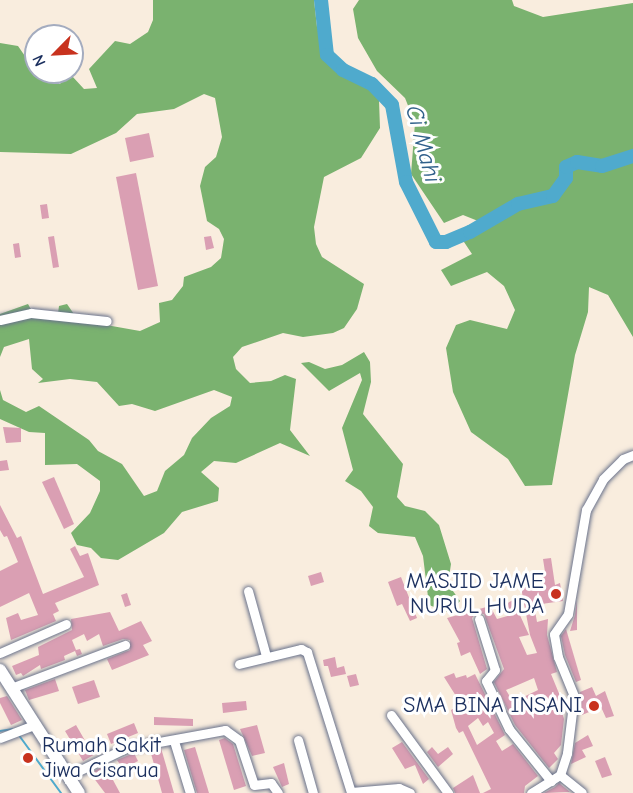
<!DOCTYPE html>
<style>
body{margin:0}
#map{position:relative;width:633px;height:793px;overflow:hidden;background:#f9edde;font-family:"Comic Neue",sans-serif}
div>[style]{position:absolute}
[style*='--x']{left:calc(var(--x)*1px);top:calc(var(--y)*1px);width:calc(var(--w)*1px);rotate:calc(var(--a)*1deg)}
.forest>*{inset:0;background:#7ab26f}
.stream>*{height:2px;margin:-1px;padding:0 1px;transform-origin:1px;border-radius:1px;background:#4faacd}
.river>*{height:14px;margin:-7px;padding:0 7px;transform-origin:7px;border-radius:7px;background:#4faacd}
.building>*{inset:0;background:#da9fb3}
.roads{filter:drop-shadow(0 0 2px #69728b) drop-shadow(0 0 2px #69728b)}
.minor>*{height:9px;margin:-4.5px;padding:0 4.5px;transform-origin:4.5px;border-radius:4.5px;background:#fff}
.major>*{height:12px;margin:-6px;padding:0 6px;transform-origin:6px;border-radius:6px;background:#fff}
.dots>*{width:16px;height:16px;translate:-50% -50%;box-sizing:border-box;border:3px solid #fff;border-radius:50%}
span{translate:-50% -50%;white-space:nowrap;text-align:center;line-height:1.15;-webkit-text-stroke:6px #fff;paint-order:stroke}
.poi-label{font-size:22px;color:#1b2f5e}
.right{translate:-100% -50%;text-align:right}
.left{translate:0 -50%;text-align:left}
.water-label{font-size:24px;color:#30608a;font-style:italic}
.north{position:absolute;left:24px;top:24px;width:60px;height:60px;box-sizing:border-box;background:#fff;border:2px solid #a4acbf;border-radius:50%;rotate:246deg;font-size:16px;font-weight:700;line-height:24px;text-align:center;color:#1b2f5e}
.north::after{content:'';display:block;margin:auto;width:21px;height:27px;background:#c8321e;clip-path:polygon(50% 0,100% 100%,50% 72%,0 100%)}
</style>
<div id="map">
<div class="forest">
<i style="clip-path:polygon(153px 0,314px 0,317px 27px,341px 72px,372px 88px,379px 100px,380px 128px,361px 158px,324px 177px,314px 227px,316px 244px,322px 257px,364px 284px,357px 309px,344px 328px,333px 333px,303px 337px,283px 333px,242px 347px,233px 357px,236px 369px,250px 383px,271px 381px,285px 375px,296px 379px,290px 430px,310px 456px,280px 443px,236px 463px,214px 461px,201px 472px,219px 488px,218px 501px,182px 512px,164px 533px,118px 560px,101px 558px,91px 548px,77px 545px,71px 533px,90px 513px,100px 491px,100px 481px,77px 464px,45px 465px,45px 433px,29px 432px,0 419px,0 390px,3px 400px,26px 412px,39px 406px,89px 440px,98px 451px,122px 464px,144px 496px,157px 491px,165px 471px,184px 455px,192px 438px,211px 418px,230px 406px,232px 397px,214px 390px,155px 411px,132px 404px,119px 406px,97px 382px,70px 379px,38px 383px,43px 379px,32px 369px,29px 339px,4px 347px,0 357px,0 314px,28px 304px,35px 317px,58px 313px,59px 306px,67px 304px,78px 320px,140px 331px,160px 322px,159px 303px,172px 300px,183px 286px,184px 277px,211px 267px,221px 258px,224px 239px,219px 229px,207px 221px,200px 186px,205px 167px,216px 157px,222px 137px,215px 98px,204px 94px,174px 109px,137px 114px,116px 133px,71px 154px,0 152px,0 43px,18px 46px,36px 72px,53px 81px,60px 84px,65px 76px,72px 76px,84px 89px,97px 88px,89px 69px,115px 41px,130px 44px,148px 32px,153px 20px)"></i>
<i style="clip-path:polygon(359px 0,512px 0,514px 6px,543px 17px,633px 3px,633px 337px,608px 295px,589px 287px,588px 312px,575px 355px,552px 485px,525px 486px,508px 459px,471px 432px,453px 392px,446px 348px,456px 325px,470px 320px,507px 329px,515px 310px,504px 286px,487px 272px,451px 286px,441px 270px,472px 254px,462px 239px,478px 221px,463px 215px,444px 223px,411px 174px,415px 123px,405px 98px,377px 71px,358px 38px,353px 9px)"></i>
<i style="clip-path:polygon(364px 352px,370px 362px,371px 382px,363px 414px,403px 464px,397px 497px,405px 506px,425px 511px,439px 525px,451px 564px,448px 584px,460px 601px,450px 613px,429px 605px,423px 556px,415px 537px,378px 533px,369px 526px,373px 507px,361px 491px,345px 481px,353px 470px,342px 428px,362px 380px,360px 373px,329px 391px,301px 363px,309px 362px,325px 369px,342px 365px)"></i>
</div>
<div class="stream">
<i style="--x:0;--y:731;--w:12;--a:-9"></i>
<i style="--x:18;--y:734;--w:73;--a:53.9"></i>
</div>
<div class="river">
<i style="--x:321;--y:0;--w:55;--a:83.8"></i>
<i style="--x:327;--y:55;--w:22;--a:43"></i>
<i style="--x:343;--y:70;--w:32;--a:26"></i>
<i style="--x:372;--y:84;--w:29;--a:46"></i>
<i style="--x:392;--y:105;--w:78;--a:79.7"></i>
<i style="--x:406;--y:182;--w:67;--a:63.4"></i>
<i style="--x:436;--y:242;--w:10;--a:0"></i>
<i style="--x:446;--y:242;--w:26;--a:-23"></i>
<i style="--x:470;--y:232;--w:56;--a:-30.3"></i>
<i style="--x:518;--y:204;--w:36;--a:-13"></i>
<i style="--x:553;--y:196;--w:22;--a:-54"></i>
<i style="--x:566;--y:178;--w:11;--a:-90"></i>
<i style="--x:566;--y:167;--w:12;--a:-24"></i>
<i style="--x:577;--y:162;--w:25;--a:9"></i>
<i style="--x:602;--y:166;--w:33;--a:-18"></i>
</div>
<div class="building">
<i style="clip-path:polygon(149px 133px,154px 157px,130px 162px,125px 138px)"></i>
<i style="clip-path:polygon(136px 173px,158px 286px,138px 290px,116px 177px)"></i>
<i style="clip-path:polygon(47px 204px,49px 218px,42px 219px,40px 205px)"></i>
<i style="clip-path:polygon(54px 236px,59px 267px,53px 268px,48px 237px)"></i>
<i style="clip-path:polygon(211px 236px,214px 248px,206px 250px,204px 237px)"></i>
<i style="clip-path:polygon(19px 243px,21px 257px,15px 258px,13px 244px)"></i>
<i style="clip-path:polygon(3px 427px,21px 428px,21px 442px,6px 443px)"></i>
<i style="clip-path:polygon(7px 460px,9px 470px,0 471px,0 461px)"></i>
<i style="clip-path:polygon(54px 477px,74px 524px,64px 529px,42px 482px)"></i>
<i style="clip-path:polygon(0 505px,17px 538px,21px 536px,43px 594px,84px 577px,70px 549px,75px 546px,80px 556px,88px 553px,99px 585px,55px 603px,59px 611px,53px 614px,56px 621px,11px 640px,6px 618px,18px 613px,21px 620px,38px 615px,29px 593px,0 607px,0 571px,18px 562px,7px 536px,4px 537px,0 530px)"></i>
<i style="clip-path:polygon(evenodd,551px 558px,555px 585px,560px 583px,563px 601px,534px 605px,537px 622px,548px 619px,547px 635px,557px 672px,551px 674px,565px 708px,561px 709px,564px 719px,561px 745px,554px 753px,558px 759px,549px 768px,515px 725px,494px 682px,504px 669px,484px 614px,476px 613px,472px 618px,487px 669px,480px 674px,470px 652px,461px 656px,457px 643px,460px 642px,447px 618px,490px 606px,497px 619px,511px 615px,506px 604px,513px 600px,529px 635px,519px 637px,527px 655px,537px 653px,530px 635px,520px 582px,545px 572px,543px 559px,551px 558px,534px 678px,538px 690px,513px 702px,506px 690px,534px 678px)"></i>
<i style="clip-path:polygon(321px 572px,324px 582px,311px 586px,308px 576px)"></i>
<i style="clip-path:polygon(401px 577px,417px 618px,410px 621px,402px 604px,397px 606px,388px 582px)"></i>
<i style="clip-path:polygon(127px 593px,131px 605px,125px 607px,121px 595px)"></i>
<i style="clip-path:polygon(577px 600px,577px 630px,570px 631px,575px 615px)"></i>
<i style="clip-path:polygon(110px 612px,119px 631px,141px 621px,152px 641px,143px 645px,149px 655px,112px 670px,107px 659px,130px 650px,130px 640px,123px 639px,103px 646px,99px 634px,87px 641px,84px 634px,72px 640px,76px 650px,80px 649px,82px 654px,77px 656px,75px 651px,64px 656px,65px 660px,41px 669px,40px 665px,23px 676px,21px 673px,16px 675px,12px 666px,39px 655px,38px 647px,72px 630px,71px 619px)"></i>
<i style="clip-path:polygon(566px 629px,581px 680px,576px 682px,565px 655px,561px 636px)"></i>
<i style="clip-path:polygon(335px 657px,337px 668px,344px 666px,346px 674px,331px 677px,328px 666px,324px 666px,323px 660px)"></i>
<i style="clip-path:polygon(evenodd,454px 673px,456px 678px,466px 675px,467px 678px,475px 674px,505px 735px,496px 741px,502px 751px,513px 744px,538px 776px,525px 786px,524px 793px,483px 793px,491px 789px,463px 731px,459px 733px,456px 728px,451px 710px,461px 704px,444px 677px,454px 673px,478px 718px,483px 726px,488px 722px,494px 733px,477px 745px,468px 726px,478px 718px)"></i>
<i style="clip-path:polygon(356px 674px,359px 685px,350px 687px,347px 676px)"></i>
<i style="clip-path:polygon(55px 679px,59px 691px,29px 700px,25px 690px)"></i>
<i style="clip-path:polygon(94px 680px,100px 697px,78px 704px,72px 687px)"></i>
<i style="clip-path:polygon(592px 687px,596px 696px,605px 691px,614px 716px,606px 718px,601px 707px,582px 715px,580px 692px)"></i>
<i style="clip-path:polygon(7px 696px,22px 720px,11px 725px,0 703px,0 698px)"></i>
<i style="clip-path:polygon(246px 701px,247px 710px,223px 713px,222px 703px)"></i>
<i style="clip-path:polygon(154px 717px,193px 719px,193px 726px,154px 725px)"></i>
<i style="clip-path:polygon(134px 723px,138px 733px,111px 744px,107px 734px)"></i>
<i style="clip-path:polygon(76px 725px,87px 744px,92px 741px,99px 752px,83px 761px,65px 731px)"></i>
<i style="clip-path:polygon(257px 725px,265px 753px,252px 756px,240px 729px)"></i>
<i style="clip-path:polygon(588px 735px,593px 746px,582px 750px,586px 757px,571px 764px,575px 743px)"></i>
<i style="clip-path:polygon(225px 738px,233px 744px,246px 786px,234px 790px,219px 740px)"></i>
<i style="clip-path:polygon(402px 742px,429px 779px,423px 784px,415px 765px,405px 769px,392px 748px)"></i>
<i style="clip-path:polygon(195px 747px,209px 793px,197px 793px,184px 750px)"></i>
<i style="clip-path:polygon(432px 747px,438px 754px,448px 747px,453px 754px,438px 767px,427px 752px)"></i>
<i style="clip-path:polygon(161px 748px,174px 793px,162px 793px,150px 750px)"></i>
<i style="clip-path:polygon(134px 753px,138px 761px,123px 769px,117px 760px)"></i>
<i style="clip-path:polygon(605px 757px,612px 775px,602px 778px,595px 761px)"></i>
<i style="clip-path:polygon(284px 763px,289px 784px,282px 787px,273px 767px)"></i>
<i style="clip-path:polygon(104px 766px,113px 780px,120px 793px,105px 793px,90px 773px)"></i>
<i style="clip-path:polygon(473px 775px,480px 793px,455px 793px,453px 788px)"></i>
<i style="clip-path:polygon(559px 783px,570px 792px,544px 793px,555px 787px)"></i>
</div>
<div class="roads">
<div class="minor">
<i style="--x:0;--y:320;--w:32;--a:-13"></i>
<i style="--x:31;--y:313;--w:76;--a:6"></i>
<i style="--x:248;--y:591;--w:67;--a:74.5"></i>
<i style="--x:479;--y:619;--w:53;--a:72.6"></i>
<i style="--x:495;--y:670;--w:14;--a:129"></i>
<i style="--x:486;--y:681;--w:53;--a:64.4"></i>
<i style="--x:509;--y:729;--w:67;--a:51.1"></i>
<i style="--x:0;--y:653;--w:72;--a:-23.7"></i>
<i style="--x:239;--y:664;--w:64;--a:-13.6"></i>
<i style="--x:301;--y:649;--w:7;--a:27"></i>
<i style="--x:307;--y:652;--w:147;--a:72.6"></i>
<i style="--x:351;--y:792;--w:48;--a:-4.8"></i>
<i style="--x:399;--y:788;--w:12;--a:24"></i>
<i style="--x:11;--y:688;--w:122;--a:-20.7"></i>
<i style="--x:391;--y:715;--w:97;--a:53.8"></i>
<i style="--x:0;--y:738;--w:36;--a:-21"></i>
<i style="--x:298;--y:740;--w:55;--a:74.2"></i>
<i style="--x:174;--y:741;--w:54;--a:72.9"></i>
<i style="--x:560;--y:775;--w:28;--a:39"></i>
<i style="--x:68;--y:776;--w:64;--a:-25.8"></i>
<i style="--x:126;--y:748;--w:101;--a:-10.3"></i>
<i style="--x:225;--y:730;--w:17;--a:36"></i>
<i style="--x:239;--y:740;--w:47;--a:71.6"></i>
<i style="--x:254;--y:785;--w:17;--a:-7"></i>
<i style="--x:271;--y:783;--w:12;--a:55"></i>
<i style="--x:531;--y:793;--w:34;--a:-32"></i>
<i style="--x:560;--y:775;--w:23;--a:-72"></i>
<i style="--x:567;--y:753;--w:57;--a:-83"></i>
<i style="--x:574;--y:696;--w:42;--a:-112.3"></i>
<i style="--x:558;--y:657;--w:23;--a:-100"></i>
<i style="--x:554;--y:634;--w:24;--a:-55"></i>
<i style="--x:568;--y:614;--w:106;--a:-80.2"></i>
<i style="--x:586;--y:510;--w:35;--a:-61"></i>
<i style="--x:603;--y:479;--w:28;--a:-45"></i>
<i style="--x:623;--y:459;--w:11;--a:-22"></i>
</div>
<div class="major">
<i style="--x:0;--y:670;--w:146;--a:57.3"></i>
</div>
</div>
<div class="dots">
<i style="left:556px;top:594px;background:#c8321e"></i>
<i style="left:594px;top:706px;background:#c8321e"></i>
<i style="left:28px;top:758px;background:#c8321e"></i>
</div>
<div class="poi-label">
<span class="right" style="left:544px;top:594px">MASJID JAME<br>NURUL HUDA</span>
<span class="right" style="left:582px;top:706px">SMA BINA INSANI</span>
<span class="left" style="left:42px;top:758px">Rumah Sakit<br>Jiwa Cisarua</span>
</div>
<div class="water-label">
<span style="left:423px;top:144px;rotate:75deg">Ci Mahi</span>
</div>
<div class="north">N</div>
</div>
